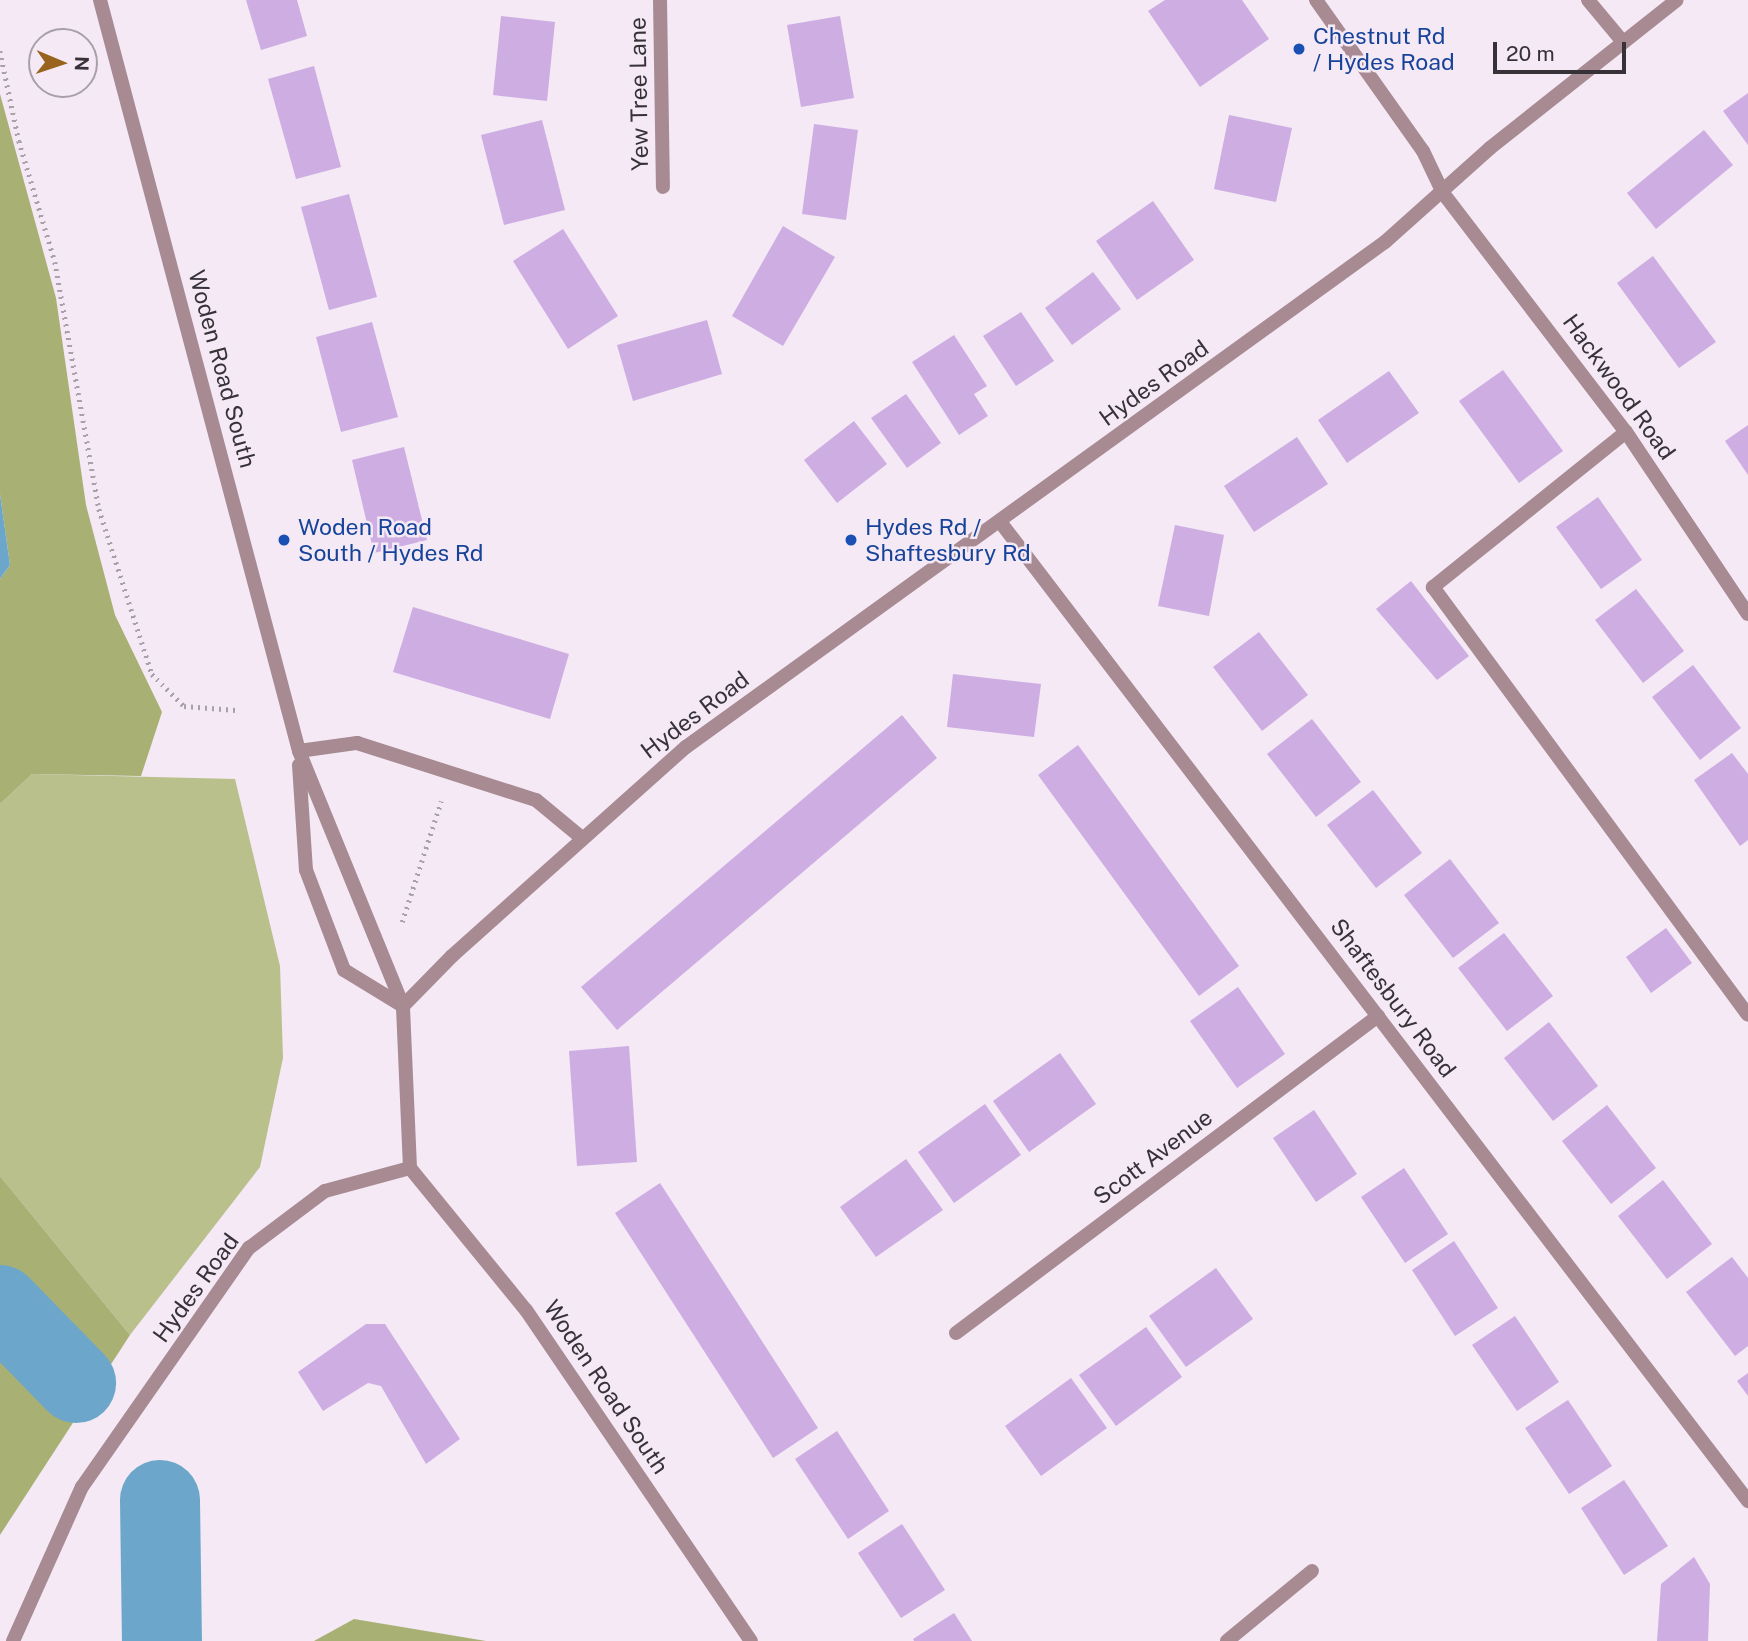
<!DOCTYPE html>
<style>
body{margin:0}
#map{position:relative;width:1748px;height:1641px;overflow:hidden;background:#f4e9f5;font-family:"Public Sans",sans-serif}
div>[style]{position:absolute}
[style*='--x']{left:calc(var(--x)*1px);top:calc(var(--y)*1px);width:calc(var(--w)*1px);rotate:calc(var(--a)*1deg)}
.green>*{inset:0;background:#b9c08b}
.forest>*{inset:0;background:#a8b074}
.water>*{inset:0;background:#6ca7cb}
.river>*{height:80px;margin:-40px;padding:0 40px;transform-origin:40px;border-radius:40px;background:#6ca7cb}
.building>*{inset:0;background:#cdade2}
.path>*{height:4.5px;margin-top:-2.25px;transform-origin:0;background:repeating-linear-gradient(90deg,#a9a1aa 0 2px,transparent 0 7px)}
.service>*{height:14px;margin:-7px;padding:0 7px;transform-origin:7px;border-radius:7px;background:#a78a92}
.minor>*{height:14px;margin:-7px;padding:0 7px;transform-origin:7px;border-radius:7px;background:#a78a92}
.tertiary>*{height:14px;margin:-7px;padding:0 7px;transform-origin:7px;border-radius:7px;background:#a78a92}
.dots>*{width:19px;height:19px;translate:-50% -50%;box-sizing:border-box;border:4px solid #f4e9f5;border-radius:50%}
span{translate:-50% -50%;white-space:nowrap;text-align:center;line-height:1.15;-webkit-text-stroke:5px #f4e9f5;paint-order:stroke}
.transit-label{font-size:23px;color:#164399}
.left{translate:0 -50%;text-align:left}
.street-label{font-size:23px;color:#363237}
.north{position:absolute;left:28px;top:28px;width:70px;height:70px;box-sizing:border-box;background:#f4e9f5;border:2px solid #a8a0a9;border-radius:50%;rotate:92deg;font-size:19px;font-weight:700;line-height:28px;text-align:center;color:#363237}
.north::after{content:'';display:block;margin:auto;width:24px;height:32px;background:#9a631d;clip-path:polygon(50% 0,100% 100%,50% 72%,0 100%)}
.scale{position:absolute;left:1493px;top:42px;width:133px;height:32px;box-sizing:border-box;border:4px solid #363237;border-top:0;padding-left:9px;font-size:21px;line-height:24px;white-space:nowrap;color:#363237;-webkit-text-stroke:5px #f4e9f5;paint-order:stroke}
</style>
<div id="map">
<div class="green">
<i style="clip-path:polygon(32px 774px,235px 779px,280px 966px,283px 1058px,260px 1167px,130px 1335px,0 1176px,0 804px)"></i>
</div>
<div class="forest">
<i style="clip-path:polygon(0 94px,56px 298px,86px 505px,115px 615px,162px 712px,141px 776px,32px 774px,0 804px,0 579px,10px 565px,0 494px)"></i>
<i style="clip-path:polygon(0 1176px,130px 1335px,0 1535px)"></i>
<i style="clip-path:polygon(354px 1619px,486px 1641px,314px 1641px)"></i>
</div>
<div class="water">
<i style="clip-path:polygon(0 494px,10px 565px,0 579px)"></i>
</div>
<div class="river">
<i style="--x:0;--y:1305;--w:109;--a:45.7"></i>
<i style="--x:160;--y:1500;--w:141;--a:89.2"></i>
</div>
<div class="building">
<i style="clip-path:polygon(246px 0,297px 0,307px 36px,261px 50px)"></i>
<i style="clip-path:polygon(1165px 0,1242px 0,1269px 39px,1200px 87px,1148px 11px)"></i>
<i style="clip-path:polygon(501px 16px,555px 22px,547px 101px,493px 95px)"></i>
<i style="clip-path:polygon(840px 16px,854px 98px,801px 107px,787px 25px)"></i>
<i style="clip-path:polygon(314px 66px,341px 167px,296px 179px,268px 79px)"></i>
<i style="clip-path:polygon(1748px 93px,1748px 145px,1723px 111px)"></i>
<i style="clip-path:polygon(1229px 115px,1292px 128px,1276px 202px,1214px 189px)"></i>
<i style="clip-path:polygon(542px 120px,565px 210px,504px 225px,481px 135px)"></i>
<i style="clip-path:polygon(814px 124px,858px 130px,846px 220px,802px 214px)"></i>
<i style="clip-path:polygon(1704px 130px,1733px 165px,1656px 229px,1627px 193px)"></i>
<i style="clip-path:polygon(349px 194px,377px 297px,329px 310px,301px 207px)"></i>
<i style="clip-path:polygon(1153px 201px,1194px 260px,1137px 300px,1096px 241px)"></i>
<i style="clip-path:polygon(783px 226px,835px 257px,783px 346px,732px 316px)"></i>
<i style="clip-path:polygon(563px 229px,618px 316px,568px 349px,513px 261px)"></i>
<i style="clip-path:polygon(1653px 256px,1716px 342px,1679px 368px,1617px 283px)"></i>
<i style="clip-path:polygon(1093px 272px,1121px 309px,1072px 345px,1045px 308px)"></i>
<i style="clip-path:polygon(1021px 312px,1054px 361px,1016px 386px,983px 336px)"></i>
<i style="clip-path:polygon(707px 320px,722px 374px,633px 401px,617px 345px)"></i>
<i style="clip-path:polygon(372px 322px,398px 417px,341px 432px,316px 337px)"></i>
<i style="clip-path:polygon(954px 335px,987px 386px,974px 394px,988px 416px,959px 435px,912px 362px)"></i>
<i style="clip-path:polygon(1503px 370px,1563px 451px,1519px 483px,1459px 401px)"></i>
<i style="clip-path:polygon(1389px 371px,1419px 413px,1347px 463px,1318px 420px)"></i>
<i style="clip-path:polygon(906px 394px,941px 443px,907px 468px,871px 418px)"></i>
<i style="clip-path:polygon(854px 421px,887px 464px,837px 503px,804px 460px)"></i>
<i style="clip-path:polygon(1748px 425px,1748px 475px,1725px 441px)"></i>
<i style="clip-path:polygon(1297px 437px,1328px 484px,1254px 532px,1224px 486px)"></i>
<i style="clip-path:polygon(404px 447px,427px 540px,374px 553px,352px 460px)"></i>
<i style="clip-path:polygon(1598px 497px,1642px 560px,1601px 589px,1556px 527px)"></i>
<i style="clip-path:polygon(1175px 525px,1224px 535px,1209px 616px,1158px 606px)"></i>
<i style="clip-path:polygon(1411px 581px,1469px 656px,1437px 680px,1376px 609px)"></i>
<i style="clip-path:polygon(1636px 589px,1684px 651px,1643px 683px,1595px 620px)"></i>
<i style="clip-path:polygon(413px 607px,569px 654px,550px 719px,393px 672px)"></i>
<i style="clip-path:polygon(1259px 632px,1308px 695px,1262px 731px,1213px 667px)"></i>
<i style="clip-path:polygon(1693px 665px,1741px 728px,1700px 760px,1652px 697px)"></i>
<i style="clip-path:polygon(953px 674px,1041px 684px,1034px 737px,947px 727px)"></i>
<i style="clip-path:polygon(902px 715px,937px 758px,617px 1030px,581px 987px)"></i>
<i style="clip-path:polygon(1312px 719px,1361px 782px,1316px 817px,1267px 754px)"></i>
<i style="clip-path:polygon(1078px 745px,1239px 966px,1199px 996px,1038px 775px)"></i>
<i style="clip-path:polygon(1732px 753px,1748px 774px,1748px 840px,1740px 846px,1694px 780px)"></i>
<i style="clip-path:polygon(1373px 790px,1422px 853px,1376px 888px,1327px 825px)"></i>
<i style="clip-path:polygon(1450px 859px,1499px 923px,1453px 958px,1404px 895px)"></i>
<i style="clip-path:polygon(1666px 928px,1692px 963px,1651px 993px,1626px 957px)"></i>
<i style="clip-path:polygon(1504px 933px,1553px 996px,1507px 1031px,1458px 968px)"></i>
<i style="clip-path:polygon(1238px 987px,1285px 1054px,1237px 1088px,1190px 1021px)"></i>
<i style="clip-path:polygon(1549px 1022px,1598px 1086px,1553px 1121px,1504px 1058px)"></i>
<i style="clip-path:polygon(629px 1046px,637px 1162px,577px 1166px,569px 1051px)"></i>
<i style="clip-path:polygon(1060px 1053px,1096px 1104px,1029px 1152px,993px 1101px)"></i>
<i style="clip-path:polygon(985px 1104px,1021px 1155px,954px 1203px,918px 1152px)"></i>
<i style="clip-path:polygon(1607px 1105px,1656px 1168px,1611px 1204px,1562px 1141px)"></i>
<i style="clip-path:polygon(1314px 1110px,1357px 1174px,1316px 1202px,1273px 1138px)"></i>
<i style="clip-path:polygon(906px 1159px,943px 1210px,876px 1257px,840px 1207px)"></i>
<i style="clip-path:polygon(1404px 1168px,1448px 1234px,1405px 1263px,1361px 1197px)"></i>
<i style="clip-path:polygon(1663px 1180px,1712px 1244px,1667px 1279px,1618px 1216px)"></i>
<i style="clip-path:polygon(660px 1183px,818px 1428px,773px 1458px,615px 1213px)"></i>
<i style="clip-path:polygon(1454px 1241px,1498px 1308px,1455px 1336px,1412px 1270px)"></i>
<i style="clip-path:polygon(1732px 1257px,1748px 1278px,1748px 1346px,1735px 1356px,1686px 1292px)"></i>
<i style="clip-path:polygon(1216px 1268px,1253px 1319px,1186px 1367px,1149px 1316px)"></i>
<i style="clip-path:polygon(1515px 1316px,1559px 1382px,1517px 1411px,1472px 1345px)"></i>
<i style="clip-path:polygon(366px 1324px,385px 1324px,460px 1439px,426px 1464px,381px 1386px,368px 1383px,323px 1411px,298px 1372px)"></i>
<i style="clip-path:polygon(1146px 1327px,1182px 1377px,1116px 1426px,1079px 1375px)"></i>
<i style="clip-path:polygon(1748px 1373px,1748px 1396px,1737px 1381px)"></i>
<i style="clip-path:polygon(1071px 1378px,1107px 1428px,1041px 1476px,1005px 1426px)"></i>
<i style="clip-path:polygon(1568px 1400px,1612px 1466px,1569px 1494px,1525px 1428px)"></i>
<i style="clip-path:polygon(837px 1431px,889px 1511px,848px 1539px,795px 1459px)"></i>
<i style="clip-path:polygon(1624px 1480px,1668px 1546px,1624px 1575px,1581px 1508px)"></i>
<i style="clip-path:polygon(902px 1524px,945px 1590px,901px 1618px,858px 1553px)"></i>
<i style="clip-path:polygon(1694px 1557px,1710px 1584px,1708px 1641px,1657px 1641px,1661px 1584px)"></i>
<i style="clip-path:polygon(954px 1613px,972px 1641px,914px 1641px,913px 1639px)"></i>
</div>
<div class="path">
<i style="--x:0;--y:51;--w:92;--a:78.1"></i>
<i style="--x:19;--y:141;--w:126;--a:73.4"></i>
<i style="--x:55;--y:262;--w:251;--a:79.9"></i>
<i style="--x:99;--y:509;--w:173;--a:72.2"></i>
<i style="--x:152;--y:674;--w:45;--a:45"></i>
<i style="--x:184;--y:706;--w:52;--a:4.4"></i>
<i style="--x:402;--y:922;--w:127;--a:-72.1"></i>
</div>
<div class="service">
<i style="--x:1588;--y:0;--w:55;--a:50.2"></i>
<i style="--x:1626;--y:432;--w:248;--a:141.2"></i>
<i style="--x:1433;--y:587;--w:531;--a:53.65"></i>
<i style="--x:299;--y:751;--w:59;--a:-7.9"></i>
<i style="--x:357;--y:743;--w:188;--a:17.7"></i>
<i style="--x:536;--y:800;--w:60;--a:39.6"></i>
<i style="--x:1227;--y:1641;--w:110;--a:-39.5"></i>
</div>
<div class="minor">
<i style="--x:660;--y:0;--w:187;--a:89.1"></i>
<i style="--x:1316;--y:0;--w:185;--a:54.7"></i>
<i style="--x:1423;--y:151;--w:47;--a:64.5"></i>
<i style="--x:1443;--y:193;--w:301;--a:52.6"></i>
<i style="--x:1626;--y:432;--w:219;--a:56.2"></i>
<i style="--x:1001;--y:523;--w:1231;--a:52.63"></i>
<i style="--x:410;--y:1168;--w:183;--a:50.8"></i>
<i style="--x:526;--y:1310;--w:400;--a:55.8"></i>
<i style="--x:956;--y:1333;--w:528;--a:-36.91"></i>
</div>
<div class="tertiary">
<i style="--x:299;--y:765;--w:105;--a:86.2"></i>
<i style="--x:306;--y:870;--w:107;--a:69.2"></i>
<i style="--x:344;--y:970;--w:69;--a:31.4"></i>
<i style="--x:403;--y:1006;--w:70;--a:-45.6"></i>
<i style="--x:452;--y:956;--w:314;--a:-41.8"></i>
<i style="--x:686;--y:747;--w:862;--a:-35.85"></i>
<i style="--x:1385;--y:242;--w:141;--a:-41.8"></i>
<i style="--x:1490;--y:148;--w:238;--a:-38.4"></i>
<i style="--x:13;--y:1641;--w:169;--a:-65.9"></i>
<i style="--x:82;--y:1487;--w:292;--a:-55.1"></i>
<i style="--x:249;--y:1248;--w:95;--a:-36.9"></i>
<i style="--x:325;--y:1191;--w:88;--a:-15.1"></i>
<i style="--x:410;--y:1168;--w:162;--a:-92.5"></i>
<i style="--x:403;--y:1006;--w:275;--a:-112.2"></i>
<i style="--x:299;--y:751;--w:777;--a:-104.84"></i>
</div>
<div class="dots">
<i style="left:1299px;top:49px;background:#1a4fb4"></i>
<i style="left:284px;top:540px;background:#1a4fb4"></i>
<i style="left:851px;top:540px;background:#1a4fb4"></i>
</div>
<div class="transit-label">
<span class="left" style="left:1313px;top:49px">Chestnut Rd<br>/ Hydes Road</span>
<span class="left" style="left:298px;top:540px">Woden Road<br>South / Hydes Rd</span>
<span class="left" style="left:865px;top:540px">Hydes Rd /<br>Shaftesbury Rd</span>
</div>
<div class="street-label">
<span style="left:639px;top:94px;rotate:-91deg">Yew Tree Lane</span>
<span style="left:222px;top:369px;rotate:75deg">Woden Road South</span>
<span style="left:1154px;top:383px;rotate:-36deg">Hydes Road</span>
<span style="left:1619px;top:387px;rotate:54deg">Hackwood Road</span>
<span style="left:695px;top:715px;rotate:-37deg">Hydes Road</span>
<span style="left:1393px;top:998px;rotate:53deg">Shaftesbury Road</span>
<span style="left:1153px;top:1157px;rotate:-37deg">Scott Avenue</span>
<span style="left:196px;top:1288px;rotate:-54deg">Hydes Road</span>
<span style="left:606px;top:1387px;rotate:56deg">Woden Road South</span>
</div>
<div class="north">N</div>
<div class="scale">20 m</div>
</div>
